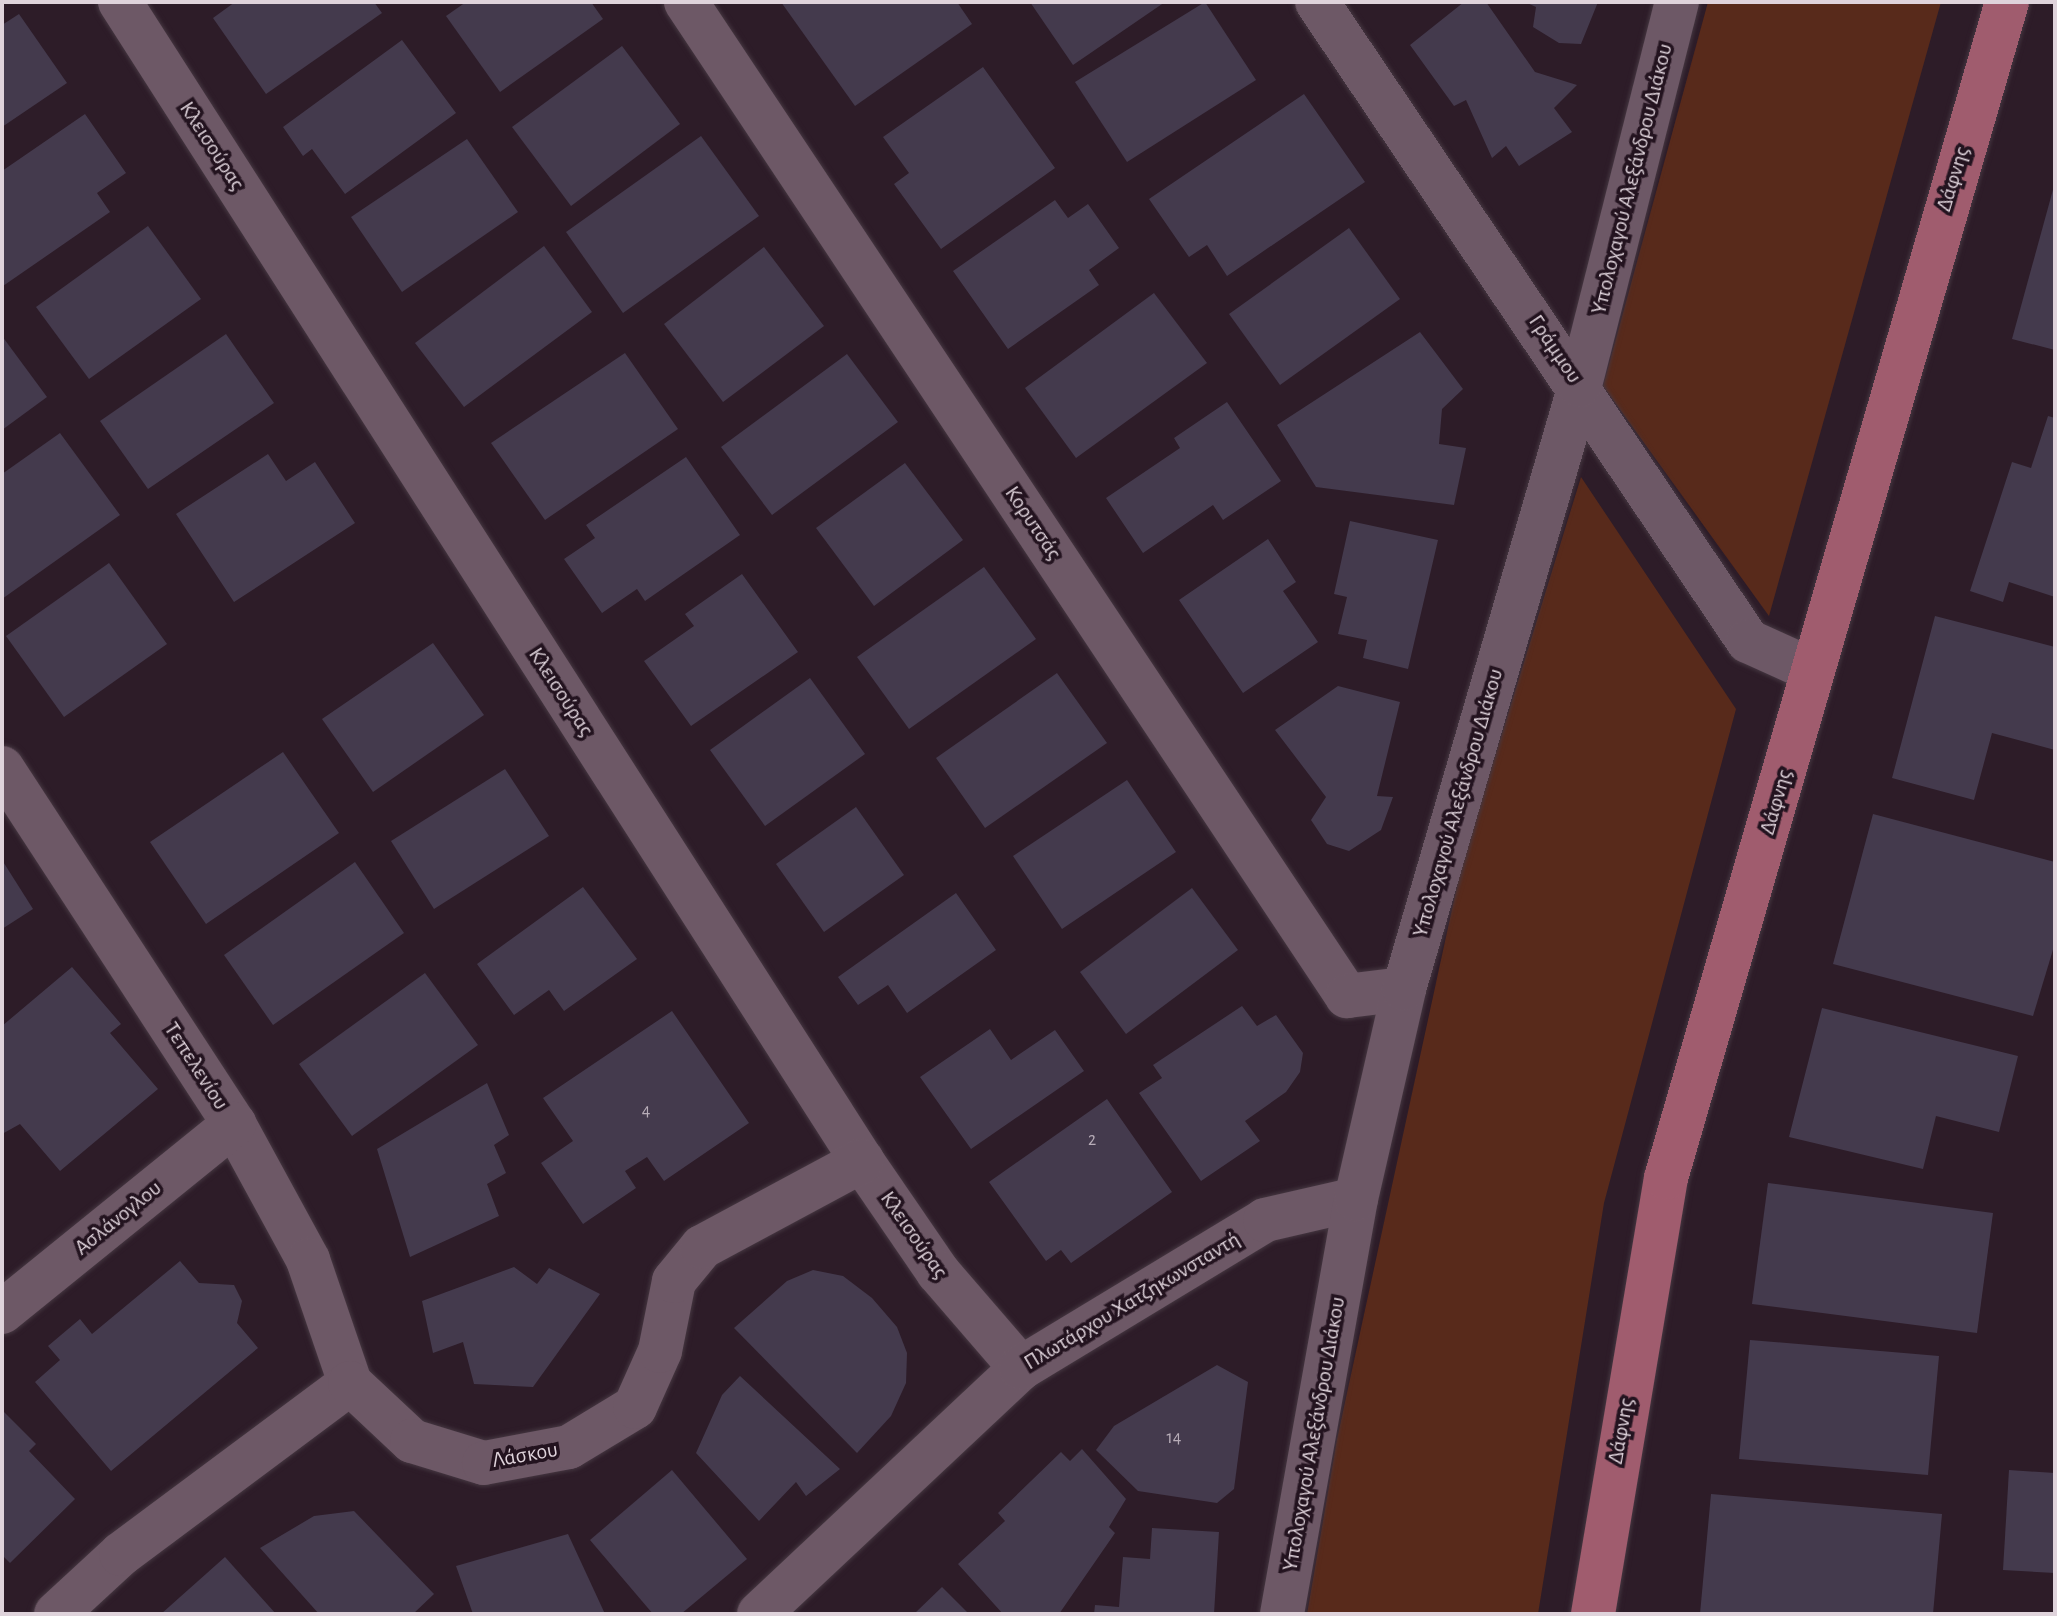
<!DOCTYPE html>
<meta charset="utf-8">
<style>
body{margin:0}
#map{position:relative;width:2057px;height:1616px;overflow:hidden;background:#2d1c28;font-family:"Alegreya Sans",sans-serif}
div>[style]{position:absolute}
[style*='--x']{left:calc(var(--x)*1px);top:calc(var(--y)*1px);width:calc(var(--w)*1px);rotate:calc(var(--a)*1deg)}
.green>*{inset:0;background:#582a1b}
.building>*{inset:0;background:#443a4d}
.roads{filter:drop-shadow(0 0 2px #453741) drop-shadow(0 0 2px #453741)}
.minor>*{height:44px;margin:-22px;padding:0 22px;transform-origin:22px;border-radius:22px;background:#6d5866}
.major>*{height:44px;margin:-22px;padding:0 22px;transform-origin:22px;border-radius:22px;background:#a05c6e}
span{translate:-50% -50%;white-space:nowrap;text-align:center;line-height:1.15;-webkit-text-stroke:7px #23131f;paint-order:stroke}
.number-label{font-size:18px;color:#b8adb8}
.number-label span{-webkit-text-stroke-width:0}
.street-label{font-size:22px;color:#dfd3db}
.frame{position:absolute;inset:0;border:4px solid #dfd3db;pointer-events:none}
</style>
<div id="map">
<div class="green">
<i style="clip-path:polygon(1708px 2px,1941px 2px,1769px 616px,1603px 386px)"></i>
<i style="clip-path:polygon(1581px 477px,1736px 709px,1604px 1203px,1538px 1614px,1307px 1614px,1337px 1439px,1462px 863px)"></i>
</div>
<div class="building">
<i style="clip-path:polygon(235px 2px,374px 2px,382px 13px,266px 94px,213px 18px)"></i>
<i style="clip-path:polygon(466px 2px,591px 2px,603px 19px,500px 92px,446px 16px)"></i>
<i style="clip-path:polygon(781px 2px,957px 2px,972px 24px,855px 106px)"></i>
<i style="clip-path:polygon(1030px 2px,1165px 2px,1073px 65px)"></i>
<i style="clip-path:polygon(1205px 2px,1256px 80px,1127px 162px,1075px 82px)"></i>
<i style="clip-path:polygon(1464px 2px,1486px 2px,1535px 72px,1577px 85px,1554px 108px,1572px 132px,1519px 166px,1506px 146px,1492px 158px,1466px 100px,1454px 106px,1410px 45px)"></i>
<i style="clip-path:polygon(1525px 2px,1598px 2px,1581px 44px,1559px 43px,1533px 27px,1536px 7px)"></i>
<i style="clip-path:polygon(19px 14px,67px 83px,2px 127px,2px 25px)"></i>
<i style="clip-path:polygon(402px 40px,456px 113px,345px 194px,312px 149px,303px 156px,283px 127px)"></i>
<i style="clip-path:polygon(622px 46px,680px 124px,571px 206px,512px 127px)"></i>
<i style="clip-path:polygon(983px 67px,1055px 168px,941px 249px,894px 184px,909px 173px,883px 137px)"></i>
<i style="clip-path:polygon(1304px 94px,1365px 182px,1227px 276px,1207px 245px,1189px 257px,1149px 199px)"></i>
<i style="clip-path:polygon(85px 114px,126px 173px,97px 193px,110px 212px,3px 286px,2px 171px)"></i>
<i style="clip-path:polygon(701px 136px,759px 216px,623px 313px,566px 232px)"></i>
<i style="clip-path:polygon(467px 139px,518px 212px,402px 292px,351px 217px)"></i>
<i style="clip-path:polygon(2054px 186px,2055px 186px,2055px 350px,2012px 339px)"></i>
<i style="clip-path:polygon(1055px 200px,1068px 218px,1088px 204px,1119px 248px,1089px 270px,1099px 285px,1008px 349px,953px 271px)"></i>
<i style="clip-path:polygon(148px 226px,201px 299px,89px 379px,36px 307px)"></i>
<i style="clip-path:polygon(1349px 228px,1400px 299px,1280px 385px,1229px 314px)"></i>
<i style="clip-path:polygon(544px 246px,592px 312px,464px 407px,415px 343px)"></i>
<i style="clip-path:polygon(764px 247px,824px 326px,723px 402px,664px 324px)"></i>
<i style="clip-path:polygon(1154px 293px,1207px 363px,1076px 458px,1025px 388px)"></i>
<i style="clip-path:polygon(1420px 332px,1463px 389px,1442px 409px,1439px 444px,1466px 448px,1454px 505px,1316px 487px,1277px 425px)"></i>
<i style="clip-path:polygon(226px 334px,274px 403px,148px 489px,100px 421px)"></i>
<i style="clip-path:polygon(2px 336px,47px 397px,2px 430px)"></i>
<i style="clip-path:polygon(625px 353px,678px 429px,545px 520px,491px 443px)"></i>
<i style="clip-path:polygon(847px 354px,898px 422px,772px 515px,721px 447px)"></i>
<i style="clip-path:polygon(1227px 402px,1281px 481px,1223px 520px,1213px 505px,1143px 553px,1106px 498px,1180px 448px,1174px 438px)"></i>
<i style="clip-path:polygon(2048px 416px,2055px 418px,2055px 597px,2009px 582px,2003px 602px,1970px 591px,2012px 462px,2031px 468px)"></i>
<i style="clip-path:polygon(60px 433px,120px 515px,2px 599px,2px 474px)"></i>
<i style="clip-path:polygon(268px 454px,286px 481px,315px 462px,355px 523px,234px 602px,176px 514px)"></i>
<i style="clip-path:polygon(686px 457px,740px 535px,645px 601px,637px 589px,602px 613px,564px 559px,595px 538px,586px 525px)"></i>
<i style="clip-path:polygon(905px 463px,963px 540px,874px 606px,816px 528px)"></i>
<i style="clip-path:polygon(1350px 521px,1438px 540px,1408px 669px,1363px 658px,1367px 640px,1338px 634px,1347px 597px,1334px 594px)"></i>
<i style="clip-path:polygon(1268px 539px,1296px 582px,1283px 591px,1318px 642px,1243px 693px,1179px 600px)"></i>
<i style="clip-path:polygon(109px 563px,167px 644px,64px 717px,6px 636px)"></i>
<i style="clip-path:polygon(984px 567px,1036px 639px,909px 729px,857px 657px)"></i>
<i style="clip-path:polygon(742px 574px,798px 652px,691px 726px,644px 661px,694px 626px,685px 614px)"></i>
<i style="clip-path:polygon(1935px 616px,2055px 647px,2055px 750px,1992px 733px,1974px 800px,1892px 778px)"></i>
<i style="clip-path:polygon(433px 643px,484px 715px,373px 792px,322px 719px)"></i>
<i style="clip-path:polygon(1057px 673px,1107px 743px,985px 828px,936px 758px)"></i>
<i style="clip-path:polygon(810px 678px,865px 754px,765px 826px,710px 750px)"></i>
<i style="clip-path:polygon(1338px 686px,1400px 702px,1377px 796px,1393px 797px,1381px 830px,1349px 851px,1327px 844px,1311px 820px,1326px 797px,1275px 730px)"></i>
<i style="clip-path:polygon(283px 752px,339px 833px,206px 924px,150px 842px)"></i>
<i style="clip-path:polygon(505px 769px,549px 836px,434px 909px,391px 841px)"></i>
<i style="clip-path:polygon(1127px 780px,1176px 852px,1062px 929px,1013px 856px)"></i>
<i style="clip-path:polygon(856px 807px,904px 875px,824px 932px,776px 864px)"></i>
<i style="clip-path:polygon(1873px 814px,2055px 862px,2055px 943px,2033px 1016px,1833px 964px)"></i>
<i style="clip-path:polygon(2px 860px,33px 909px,2px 929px)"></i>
<i style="clip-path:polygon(355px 862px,404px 933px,273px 1025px,224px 955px)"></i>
<i style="clip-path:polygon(583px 887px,637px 959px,564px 1011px,549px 990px,514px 1015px,477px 964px)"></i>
<i style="clip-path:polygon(1192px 888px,1238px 950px,1126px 1034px,1080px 972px)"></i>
<i style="clip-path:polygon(956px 893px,996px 950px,907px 1013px,888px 985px,858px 1005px,838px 977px)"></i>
<i style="clip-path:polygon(72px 967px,121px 1024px,110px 1033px,158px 1089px,60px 1171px,20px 1124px,2px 1134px,2px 1026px)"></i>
<i style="clip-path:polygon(425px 973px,478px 1045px,352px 1136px,299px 1064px)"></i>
<i style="clip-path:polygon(1242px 1006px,1257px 1026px,1276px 1015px,1303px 1053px,1300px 1072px,1286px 1092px,1245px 1121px,1260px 1141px,1201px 1181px,1139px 1093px,1162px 1078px,1153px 1065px)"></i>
<i style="clip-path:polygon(1822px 1008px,2018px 1056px,1999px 1132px,1936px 1116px,1923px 1169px,1789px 1137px)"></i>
<i style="clip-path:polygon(672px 1011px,749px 1123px,664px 1181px,647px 1157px,625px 1171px,636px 1188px,583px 1224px,541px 1163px,573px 1141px,543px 1098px)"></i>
<i style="clip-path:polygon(990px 1029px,1011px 1060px,1055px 1030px,1084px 1071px,971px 1149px,920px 1077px)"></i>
<i style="clip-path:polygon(487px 1083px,509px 1135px,494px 1145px,506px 1173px,487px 1184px,499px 1216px,410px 1257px,377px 1149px)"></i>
<i style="clip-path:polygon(1107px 1099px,1172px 1192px,1071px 1263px,1061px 1250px,1046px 1261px,989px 1182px)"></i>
<i style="clip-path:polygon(1768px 1183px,1993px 1213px,1977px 1333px,1752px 1304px)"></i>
<i style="clip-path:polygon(180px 1261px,199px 1283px,234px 1285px,242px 1301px,237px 1323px,258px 1348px,111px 1471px,35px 1382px,60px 1360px,48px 1346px,80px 1319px,92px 1334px)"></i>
<i style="clip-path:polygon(514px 1267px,537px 1284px,549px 1268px,600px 1294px,533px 1387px,474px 1384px,463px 1342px,433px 1353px,422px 1301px)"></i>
<i style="clip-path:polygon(813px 1270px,843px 1276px,872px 1298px,897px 1327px,907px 1353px,906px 1383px,891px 1416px,857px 1453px,734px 1328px,787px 1281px)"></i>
<i style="clip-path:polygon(1750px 1340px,1939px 1356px,1928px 1475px,1739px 1459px)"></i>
<i style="clip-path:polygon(1217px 1365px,1248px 1382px,1234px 1489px,1217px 1503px,1138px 1491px,1096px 1450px,1114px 1426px)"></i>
<i style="clip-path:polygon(740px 1376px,840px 1469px,806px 1496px,796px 1482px,759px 1521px,696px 1453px,722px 1395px)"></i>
<i style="clip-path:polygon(2px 1410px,36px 1444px,29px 1451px,75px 1499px,10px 1563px,2px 1555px)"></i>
<i style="clip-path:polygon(1082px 1449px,1126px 1499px,1109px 1527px,1115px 1533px,1059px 1614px,1003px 1614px,958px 1564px,1005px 1521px,998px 1513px,1061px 1452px,1070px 1461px)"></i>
<i style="clip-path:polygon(672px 1470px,747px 1559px,681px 1614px,653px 1614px,590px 1540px)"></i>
<i style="clip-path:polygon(2009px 1470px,2055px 1473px,2055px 1573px,2003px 1570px)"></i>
<i style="clip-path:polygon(1711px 1494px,1942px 1514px,1933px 1614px,1700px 1614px)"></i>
<i style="clip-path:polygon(354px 1511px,434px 1594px,413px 1614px,319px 1614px,260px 1548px,314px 1516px)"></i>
<i style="clip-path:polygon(1152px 1528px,1219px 1532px,1214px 1614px,1094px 1614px,1095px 1605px,1119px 1607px,1123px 1557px,1150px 1559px)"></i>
<i style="clip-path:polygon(568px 1534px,605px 1614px,473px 1614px,456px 1566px)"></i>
<i style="clip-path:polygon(225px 1557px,276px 1614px,161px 1614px)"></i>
<i style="clip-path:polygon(942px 1587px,969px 1614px,914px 1614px)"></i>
</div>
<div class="roads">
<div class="minor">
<i style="--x:120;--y:2;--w:1376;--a:57.37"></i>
<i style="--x:862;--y:1161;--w:135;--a:55.6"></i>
<i style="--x:938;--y:1272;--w:127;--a:49.2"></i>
<i style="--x:686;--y:2;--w:1194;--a:56.38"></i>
<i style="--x:1347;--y:996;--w:57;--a:-7"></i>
<i style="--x:1317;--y:2;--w:771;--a:56"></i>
<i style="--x:1748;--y:641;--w:70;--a:24.4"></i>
<i style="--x:2;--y:768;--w:425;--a:56.9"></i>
<i style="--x:234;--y:1124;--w:155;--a:61.4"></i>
<i style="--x:308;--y:1260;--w:130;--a:71.1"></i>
<i style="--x:2;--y:1312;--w:299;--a:-39"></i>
<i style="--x:56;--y:1614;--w:88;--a:-42.7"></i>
<i style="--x:121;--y:1554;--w:286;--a:-36.7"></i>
<i style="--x:350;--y:1383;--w:85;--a:43.1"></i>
<i style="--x:412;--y:1441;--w:75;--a:17"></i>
<i style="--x:484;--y:1463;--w:86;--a:-10.7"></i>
<i style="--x:569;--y:1447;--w:77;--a:-31.2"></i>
<i style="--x:635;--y:1407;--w:61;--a:-65.9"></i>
<i style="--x:660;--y:1351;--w:71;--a:-78.7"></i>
<i style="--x:674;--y:1281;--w:44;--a:-50.5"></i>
<i style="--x:702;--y:1247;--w:182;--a:-28.3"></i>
<i style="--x:759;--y:1614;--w:359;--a:-43.2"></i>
<i style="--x:1021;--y:1368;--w:285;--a:-31.2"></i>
<i style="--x:1265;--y:1220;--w:93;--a:-13"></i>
<i style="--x:1282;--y:1614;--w:422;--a:-79.9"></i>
<i style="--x:1356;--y:1199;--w:215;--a:-77.1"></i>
<i style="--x:1404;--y:989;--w:629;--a:-73.75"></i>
<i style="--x:1580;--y:385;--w:395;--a:-75.8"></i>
</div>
<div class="major">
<i style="--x:1593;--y:1614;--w:442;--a:-80.5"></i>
<i style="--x:1666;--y:1178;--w:1224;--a:-73.83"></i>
</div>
</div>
<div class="number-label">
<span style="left:646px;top:1111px">4</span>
<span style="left:1092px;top:1140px">2</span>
<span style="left:1174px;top:1438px">14</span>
</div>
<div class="street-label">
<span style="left:212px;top:146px;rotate:57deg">Κλεισούρας</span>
<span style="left:1632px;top:179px;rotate:-76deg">Υπολοχαγού Αλεξάνδρου Διάκου</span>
<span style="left:1953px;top:179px;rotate:-73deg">Δάφνης</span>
<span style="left:1555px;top:349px;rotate:56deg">Γράμμου</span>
<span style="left:1033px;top:523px;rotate:56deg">Κορυτσάς</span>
<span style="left:561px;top:692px;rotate:57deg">Κλεισούρας</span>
<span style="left:1776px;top:802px;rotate:-74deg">Δάφνης</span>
<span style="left:1458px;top:803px;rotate:-74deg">Υπολοχαγού Αλεξάνδρου Διάκου</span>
<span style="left:196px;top:1066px;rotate:57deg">Τεπελενίου</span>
<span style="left:118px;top:1218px;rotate:-39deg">Ασλάνογλου</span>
<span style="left:914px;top:1235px;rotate:55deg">Κλεισούρας</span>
<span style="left:1132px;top:1301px;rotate:-31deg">Πλωτάρχου Χατζηκωνσταντή</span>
<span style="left:1621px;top:1431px;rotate:-80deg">Δάφνης</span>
<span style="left:1314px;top:1434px;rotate:-80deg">Υπολοχαγού Αλεξάνδρου Διάκου</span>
<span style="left:525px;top:1455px;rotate:-10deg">Λάσκου</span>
</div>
<div class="frame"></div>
</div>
